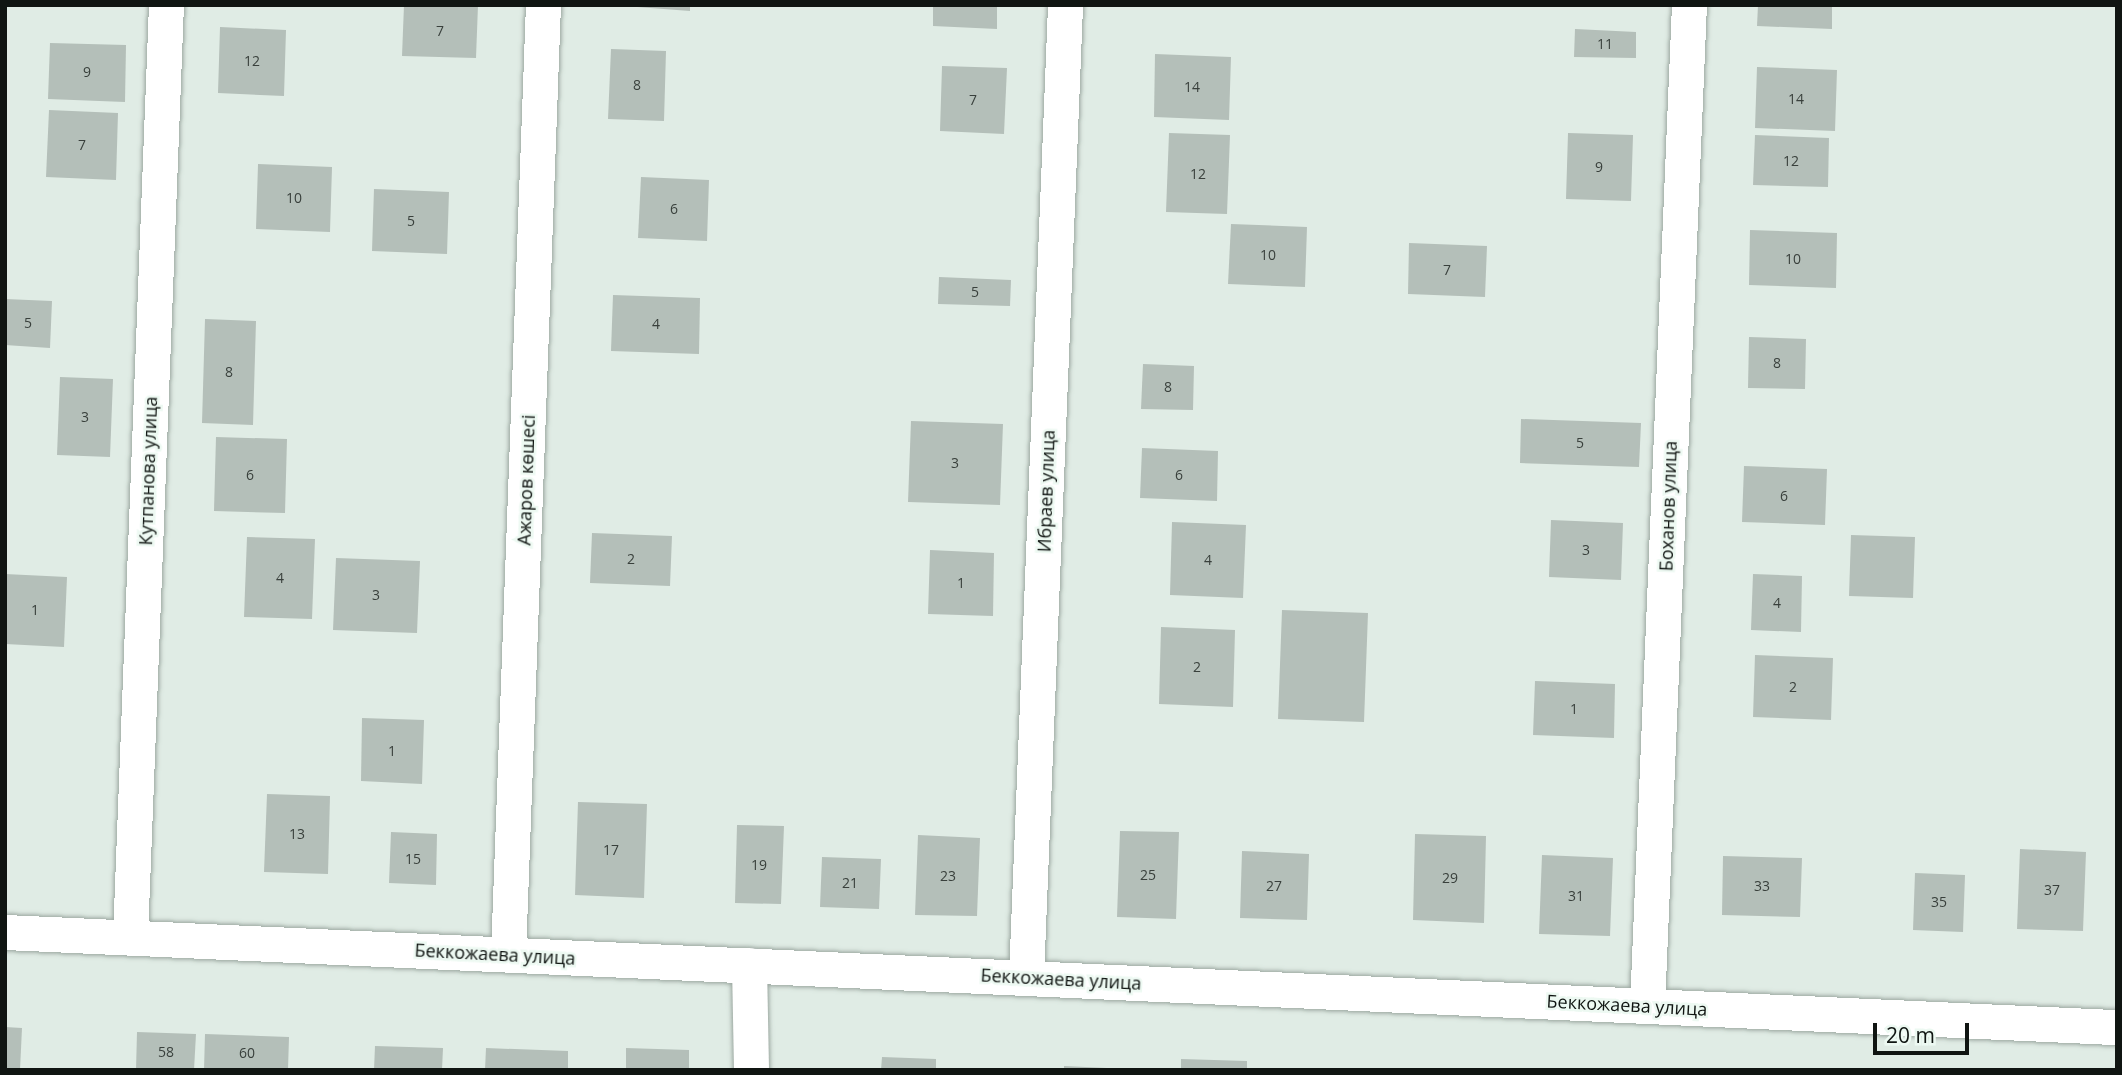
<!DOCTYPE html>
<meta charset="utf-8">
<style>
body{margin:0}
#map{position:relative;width:2122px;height:1075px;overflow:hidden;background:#e0ece5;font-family:"Open Sans",sans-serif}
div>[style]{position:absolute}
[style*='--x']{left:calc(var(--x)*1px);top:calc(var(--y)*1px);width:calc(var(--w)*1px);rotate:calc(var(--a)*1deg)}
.building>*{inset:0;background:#b4bfb9}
.roads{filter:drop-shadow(0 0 2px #9ca8a1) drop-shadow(0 0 2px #9ca8a1)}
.minor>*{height:35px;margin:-17.5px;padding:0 17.5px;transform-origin:17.5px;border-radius:17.5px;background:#fff}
span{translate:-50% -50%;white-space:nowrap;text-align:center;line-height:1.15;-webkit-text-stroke:5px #edf9f2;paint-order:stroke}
.number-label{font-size:14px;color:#39403c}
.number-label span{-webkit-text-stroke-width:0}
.street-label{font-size:18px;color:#101512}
.frame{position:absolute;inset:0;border:7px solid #101512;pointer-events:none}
.scale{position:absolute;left:1873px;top:1023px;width:96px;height:32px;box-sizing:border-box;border:4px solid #101512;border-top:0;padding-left:9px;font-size:21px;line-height:24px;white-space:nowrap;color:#101512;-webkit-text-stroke:5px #edf9f2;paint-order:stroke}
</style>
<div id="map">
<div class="building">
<i style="clip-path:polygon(404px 5px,478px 5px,476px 58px,402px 56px)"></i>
<i style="clip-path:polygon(611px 5px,690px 5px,690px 11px)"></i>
<i style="clip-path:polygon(933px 5px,997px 5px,997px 29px,933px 26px)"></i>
<i style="clip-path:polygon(1758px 5px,1832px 5px,1832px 29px,1757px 26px)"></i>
<i style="clip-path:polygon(220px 27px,286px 30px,284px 96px,218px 93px)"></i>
<i style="clip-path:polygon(1575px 29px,1636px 32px,1636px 58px,1574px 57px)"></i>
<i style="clip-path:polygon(50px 43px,126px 45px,125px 102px,48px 99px)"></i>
<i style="clip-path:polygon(611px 49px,666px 51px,664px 121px,608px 119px)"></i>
<i style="clip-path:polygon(1155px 54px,1231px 57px,1229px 120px,1154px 117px)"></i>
<i style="clip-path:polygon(942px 66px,1007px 68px,1004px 134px,940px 131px)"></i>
<i style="clip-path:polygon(1757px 67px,1837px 70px,1835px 131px,1755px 128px)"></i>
<i style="clip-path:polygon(49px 110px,118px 113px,116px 180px,46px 177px)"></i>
<i style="clip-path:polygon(1169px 133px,1230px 135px,1227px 214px,1166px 212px)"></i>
<i style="clip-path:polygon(1568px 133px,1633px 135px,1631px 201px,1566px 199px)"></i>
<i style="clip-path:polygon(1755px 135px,1829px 138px,1828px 187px,1753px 185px)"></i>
<i style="clip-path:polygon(258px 164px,332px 167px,330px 232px,256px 229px)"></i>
<i style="clip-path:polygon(641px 177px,709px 180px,707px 241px,638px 238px)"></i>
<i style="clip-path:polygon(374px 189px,449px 192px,447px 254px,372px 251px)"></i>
<i style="clip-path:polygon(1231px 224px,1307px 227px,1305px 287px,1228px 284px)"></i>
<i style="clip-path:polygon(1750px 230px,1837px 233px,1836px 288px,1749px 285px)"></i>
<i style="clip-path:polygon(1409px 243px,1487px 246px,1485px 297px,1408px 294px)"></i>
<i style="clip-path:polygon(939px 277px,1011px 280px,1010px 306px,938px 304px)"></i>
<i style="clip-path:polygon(613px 295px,700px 298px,699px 354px,611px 351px)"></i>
<i style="clip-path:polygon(5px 299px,52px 301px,50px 348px,5px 345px)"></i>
<i style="clip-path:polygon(205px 319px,256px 321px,253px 425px,202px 423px)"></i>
<i style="clip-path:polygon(1749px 337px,1806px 339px,1805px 389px,1748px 388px)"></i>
<i style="clip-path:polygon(1143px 364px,1194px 366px,1193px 410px,1141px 409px)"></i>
<i style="clip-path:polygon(60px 377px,113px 379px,110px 457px,57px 455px)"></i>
<i style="clip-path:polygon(1521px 419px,1641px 423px,1639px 467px,1520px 463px)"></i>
<i style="clip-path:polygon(911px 421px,1003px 424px,1000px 505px,908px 502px)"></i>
<i style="clip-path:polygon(216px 437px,287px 439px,285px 513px,214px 511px)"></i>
<i style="clip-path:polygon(1142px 448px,1218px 451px,1217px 501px,1140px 498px)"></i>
<i style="clip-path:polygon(1744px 466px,1827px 469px,1825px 525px,1742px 522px)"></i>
<i style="clip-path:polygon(1551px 520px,1623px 523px,1621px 580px,1549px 577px)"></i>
<i style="clip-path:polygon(1172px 522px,1246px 525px,1243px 598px,1170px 595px)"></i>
<i style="clip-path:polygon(592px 533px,672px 536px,670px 586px,590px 583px)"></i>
<i style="clip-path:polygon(1851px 535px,1915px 537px,1913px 598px,1849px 596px)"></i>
<i style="clip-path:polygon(247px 537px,315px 539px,312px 619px,244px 617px)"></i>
<i style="clip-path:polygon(930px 550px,994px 553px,993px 616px,928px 614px)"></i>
<i style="clip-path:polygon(336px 558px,420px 561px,417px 633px,333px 630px)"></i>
<i style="clip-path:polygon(5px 574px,67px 577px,64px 647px,5px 644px)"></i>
<i style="clip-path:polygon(1753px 574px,1802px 576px,1801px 632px,1751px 630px)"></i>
<i style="clip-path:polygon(1282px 610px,1368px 613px,1364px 722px,1278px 719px)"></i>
<i style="clip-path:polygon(1161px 627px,1235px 630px,1233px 707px,1159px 704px)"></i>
<i style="clip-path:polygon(1755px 655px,1833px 658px,1831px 720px,1753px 717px)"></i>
<i style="clip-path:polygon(1535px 681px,1615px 684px,1614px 738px,1533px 735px)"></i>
<i style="clip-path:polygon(362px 718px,424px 720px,422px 784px,361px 781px)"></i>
<i style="clip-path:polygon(267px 794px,330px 796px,328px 874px,264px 872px)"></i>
<i style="clip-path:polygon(578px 802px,647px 804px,644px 898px,575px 895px)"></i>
<i style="clip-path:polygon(737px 825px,784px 826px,781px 904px,735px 903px)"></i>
<i style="clip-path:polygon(1120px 831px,1179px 832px,1176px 919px,1117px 917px)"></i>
<i style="clip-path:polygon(391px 832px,437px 834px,436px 885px,389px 883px)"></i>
<i style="clip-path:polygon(1415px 834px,1486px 836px,1484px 923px,1413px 920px)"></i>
<i style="clip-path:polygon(918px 835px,980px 838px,977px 916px,915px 915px)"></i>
<i style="clip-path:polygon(2020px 849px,2086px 852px,2083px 931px,2017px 929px)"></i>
<i style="clip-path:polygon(1242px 851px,1309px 854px,1307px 920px,1240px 918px)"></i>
<i style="clip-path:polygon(1542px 855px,1613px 858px,1610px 936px,1539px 934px)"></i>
<i style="clip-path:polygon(1723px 856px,1802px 858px,1800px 917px,1722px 915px)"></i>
<i style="clip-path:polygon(822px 857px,881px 859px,879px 909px,820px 907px)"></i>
<i style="clip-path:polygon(1915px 873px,1965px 875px,1963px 932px,1913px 930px)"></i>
<i style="clip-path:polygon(5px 1027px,22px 1028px,20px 1070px,5px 1070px)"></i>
<i style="clip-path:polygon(137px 1032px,196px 1034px,194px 1070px,136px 1070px)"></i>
<i style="clip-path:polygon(205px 1034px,289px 1037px,288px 1070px,204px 1070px)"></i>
<i style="clip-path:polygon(375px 1046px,443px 1048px,442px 1070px,374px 1070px)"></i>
<i style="clip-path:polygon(486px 1048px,568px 1051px,568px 1070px,485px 1070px)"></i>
<i style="clip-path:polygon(626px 1048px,689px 1050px,689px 1070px,626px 1070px)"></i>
<i style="clip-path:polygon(882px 1057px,936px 1059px,936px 1070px,881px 1070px)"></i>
<i style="clip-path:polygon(1181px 1059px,1247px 1061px,1247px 1070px,1181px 1070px)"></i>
<i style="clip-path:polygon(1064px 1066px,1107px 1068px,1107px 1070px,1064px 1070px)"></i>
</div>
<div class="roads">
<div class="minor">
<i style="--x:5;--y:932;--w:2114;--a:2.58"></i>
<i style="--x:130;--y:937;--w:933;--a:-87.79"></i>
<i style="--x:508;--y:954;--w:950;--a:-87.89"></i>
<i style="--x:749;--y:965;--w:105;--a:88.9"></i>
<i style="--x:1026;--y:977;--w:973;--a:-87.7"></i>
<i style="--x:1647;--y:1006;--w:1002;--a:-87.6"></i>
</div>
</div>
<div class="number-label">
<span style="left:440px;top:31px">7</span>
<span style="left:1605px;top:44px">11</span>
<span style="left:252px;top:61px">12</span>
<span style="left:87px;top:72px">9</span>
<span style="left:637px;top:85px">8</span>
<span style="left:1192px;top:87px">14</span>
<span style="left:1796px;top:99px">14</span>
<span style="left:973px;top:100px">7</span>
<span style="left:82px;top:145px">7</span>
<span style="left:1791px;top:161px">12</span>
<span style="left:1599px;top:167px">9</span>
<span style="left:1198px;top:174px">12</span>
<span style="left:294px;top:198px">10</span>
<span style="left:674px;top:209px">6</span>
<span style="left:411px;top:221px">5</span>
<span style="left:1268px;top:255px">10</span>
<span style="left:1793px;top:259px">10</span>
<span style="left:1447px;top:270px">7</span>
<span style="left:975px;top:292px">5</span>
<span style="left:28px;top:323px">5</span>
<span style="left:656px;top:324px">4</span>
<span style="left:1777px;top:363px">8</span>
<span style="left:229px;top:372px">8</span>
<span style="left:1168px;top:387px">8</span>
<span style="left:85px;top:417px">3</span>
<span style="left:1580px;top:443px">5</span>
<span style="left:955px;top:463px">3</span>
<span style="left:250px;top:475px">6</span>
<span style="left:1179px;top:475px">6</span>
<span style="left:1784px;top:496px">6</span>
<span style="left:1586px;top:550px">3</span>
<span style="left:631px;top:559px">2</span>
<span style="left:1208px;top:560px">4</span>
<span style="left:280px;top:578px">4</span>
<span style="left:961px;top:583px">1</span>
<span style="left:376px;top:595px">3</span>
<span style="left:1777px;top:603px">4</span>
<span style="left:35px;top:610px">1</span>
<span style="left:1197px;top:667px">2</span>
<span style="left:1793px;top:687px">2</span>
<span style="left:1574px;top:709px">1</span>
<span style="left:392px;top:751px">1</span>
<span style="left:297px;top:834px">13</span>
<span style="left:611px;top:850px">17</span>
<span style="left:413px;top:859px">15</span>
<span style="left:759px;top:865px">19</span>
<span style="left:1148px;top:875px">25</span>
<span style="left:948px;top:876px">23</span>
<span style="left:1450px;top:878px">29</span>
<span style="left:850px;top:883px">21</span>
<span style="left:1274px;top:886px">27</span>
<span style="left:1762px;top:886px">33</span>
<span style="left:2052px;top:890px">37</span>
<span style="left:1576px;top:896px">31</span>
<span style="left:1939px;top:902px">35</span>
<span style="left:166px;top:1052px">58</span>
<span style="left:247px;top:1053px">60</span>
</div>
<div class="street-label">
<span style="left:148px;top:471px;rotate:-88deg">Кутпанова улица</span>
<span style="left:526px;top:480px;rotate:-88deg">Ажаров көшесі</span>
<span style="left:1046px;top:491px;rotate:-88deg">Ибраев улица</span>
<span style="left:1668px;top:506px;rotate:-88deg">Боханов улица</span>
<span style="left:495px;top:954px;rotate:3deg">Беккожаева улица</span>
<span style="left:1061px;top:979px;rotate:3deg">Беккожаева улица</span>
<span style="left:1627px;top:1005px;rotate:3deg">Беккожаева улица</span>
</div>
<div class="frame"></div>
<div class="scale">20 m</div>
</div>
